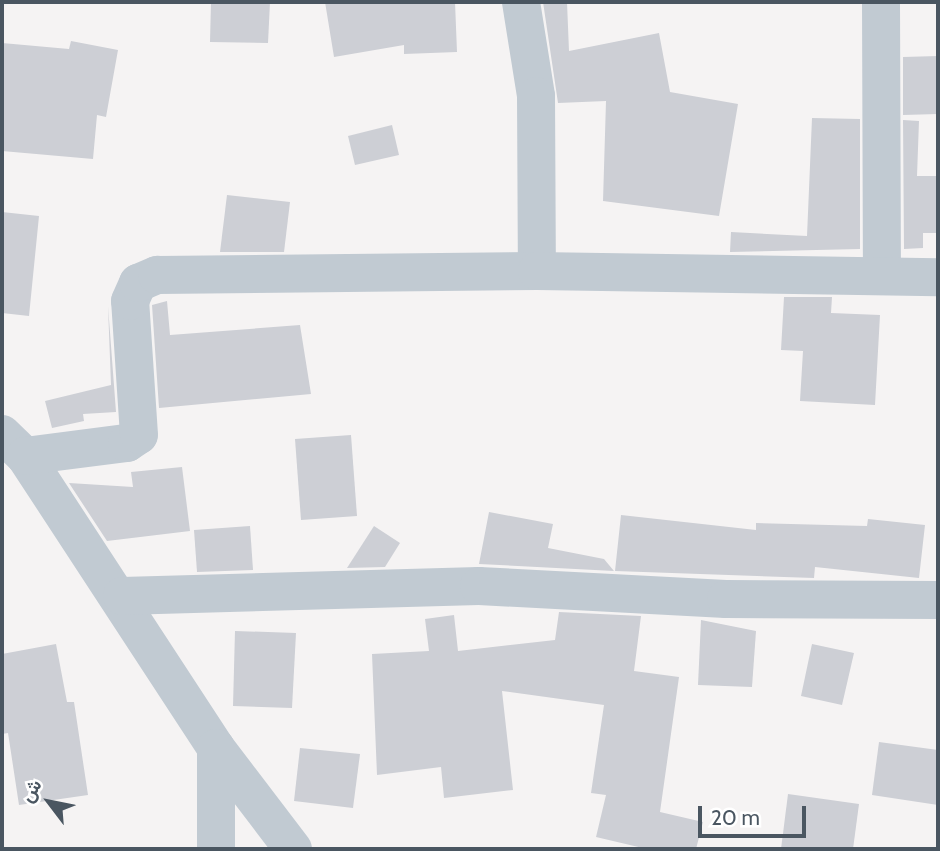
<!DOCTYPE html>
<html>
<head>
<meta charset="utf-8">
<style>
	body { margin:0 }
	#map { position:relative; width:940px; height:851px; overflow:hidden; background:#f5f3f3; font-family:Cabin,Vazirmatn,sans-serif }
	div>[style] { position:absolute }
	[style*='--x'] { left:calc(var(--x)*1px); top:calc(var(--y)*1px); width:calc(var(--w)*1px); rotate:calc(var(--a)*1deg) }
	.building>* { inset:0; background:#cdcfd5 }
	.street>* { height:38px; margin:-19px; padding:0 19px; transform-origin:19px; border-radius:19px; background:#c1cad2 }
	span { translate:-50% -50%; white-space:nowrap; text-align:center; line-height:1.15; -webkit-text-stroke:6px #fff; paint-order:stroke }
	.frame { position:absolute; inset:0; border:4px solid #4a5661; pointer-events:none }
	.north { position:absolute; left:14px; top:767px; width:70px; height:70px; -webkit-text-stroke:5px #fff; paint-order:stroke; rotate:302deg; font-size:19px; font-weight:700; line-height:28px; text-align:center; color:#4a5661 }
	.north::after { content:''; display:block; margin:auto; width:24px; height:32px; background:#4a5661; clip-path:polygon(50% 0,100% 100%,50% 72%,0 100%) }
	.scale { position:absolute; left:698px; top:806px; width:108px; height:32px; box-sizing:border-box; border:4px solid #4a5661; border-top:0; padding-left:9px; font-size:21px; line-height:24px; white-space:nowrap; color:#4a5661; -webkit-text-stroke:5px #fff; paint-order:stroke }
</style>
</head>
<body>
<div id="map">
	<div class="building">
		<div style="clip-path:polygon(211px 2px,270px 2px,268px 43px,210px 42px)"></div>
		<div style="clip-path:polygon(325px 2px,455px 2px,457px 52px,404px 54px,404px 45px,334px 57px)"></div>
		<div style="clip-path:polygon(543px 2px,567px 2px,569px 51px,659px 33px,670px 92px,738px 104px,719px 216px,603px 201px,606px 101px,558px 103px)"></div>
		<div style="clip-path:polygon(71px 41px,118px 50px,106px 117px,97px 115px,93px 159px,2px 151px,2px 43px,69px 49px)"></div>
		<div style="clip-path:polygon(938px 56px,938px 114px,903px 115px,903px 57px)"></div>
		<div style="clip-path:polygon(812px 118px,860px 119px,860px 249px,730px 252px,731px 232px,807px 236px)"></div>
		<div style="clip-path:polygon(903px 120px,919px 121px,917px 176px,938px 176px,938px 233px,923px 233px,923px 248px,904px 249px)"></div>
		<div style="clip-path:polygon(392px 125px,399px 155px,355px 165px,348px 136px)"></div>
		<div style="clip-path:polygon(227px 195px,290px 202px,284px 252px,220px 252px)"></div>
		<div style="clip-path:polygon(2px 212px,39px 216px,29px 316px,2px 313px)"></div>
		<div style="clip-path:polygon(784px 297px,832px 297px,831px 313px,880px 315px,875px 405px,800px 401px,803px 351px,781px 350px)"></div>
		<div style="clip-path:polygon(167px 301px,170px 335px,300px 325px,311px 394px,159px 408px,152px 305px)"></div>
		<div style="clip-path:polygon(108px 306px,116px 412px,83px 414px,84px 421px,52px 428px,45px 401px,111px 385px)"></div>
		<div style="clip-path:polygon(351px 435px,357px 516px,301px 520px,295px 439px)"></div>
		<div style="clip-path:polygon(182px 467px,190px 531px,107px 541px,69px 483px,133px 487px,131px 472px)"></div>
		<div style="clip-path:polygon(489px 512px,553px 524px,548px 548px,604px 559px,614px 571px,479px 564px)"></div>
		<div style="clip-path:polygon(621px 515px,756px 530px,756px 523px,867px 526px,868px 519px,925px 525px,919px 578px,815px 567px,814px 578px,615px 571px)"></div>
		<div style="clip-path:polygon(250px 526px,253px 570px,197px 572px,194px 530px)"></div>
		<div style="clip-path:polygon(374px 526px,400px 543px,385px 567px,347px 568px)"></div>
		<div style="clip-path:polygon(559px 612px,641px 616px,634px 671px,679px 677px,660px 812px,703px 822px,696px 849px,647px 849px,596px 837px,606px 795px,591px 793px,604px 705px,502px 691px,513px 790px,444px 798px,441px 767px,377px 775px,372px 654px,429px 651px,425px 619px,454px 615px,458px 651px,555px 640px)"></div>
		<div style="clip-path:polygon(701px 620px,756px 631px,752px 687px,698px 685px)"></div>
		<div style="clip-path:polygon(235px 631px,296px 633px,292px 708px,233px 706px)"></div>
		<div style="clip-path:polygon(56px 644px,67px 702px,74px 702px,88px 795px,19px 805px,8px 733px,2px 734px,2px 654px)"></div>
		<div style="clip-path:polygon(812px 644px,854px 653px,842px 705px,801px 696px)"></div>
		<div style="clip-path:polygon(879px 742px,938px 750px,938px 805px,872px 795px)"></div>
		<div style="clip-path:polygon(300px 748px,360px 754px,353px 808px,294px 801px)"></div>
		<div style="clip-path:polygon(788px 794px,859px 804px,853px 849px,781px 849px)"></div>
	</div>
	<div class="street">
		<div style="--x:521;--y:2;--w:95;--a:80.9"></div>
		<div style="--x:536;--y:96;--w:175;--a:89.7"></div>
		<div style="--x:881;--y:2;--w:274;--a:89.8"></div>
		<div style="--x:2;--y:434;--w:32;--a:44"></div>
		<div style="--x:25;--y:456;--w:349;--a:56.8"></div>
		<div style="--x:216;--y:748;--w:127;--a:52.7"></div>
		<div style="--x:25;--y:456;--w:103;--a:-7.3"></div>
		<div style="--x:127;--y:443;--w:14;--a:-34"></div>
		<div style="--x:139;--y:435;--w:134;--a:-93.8"></div>
		<div style="--x:130;--y:301;--w:20;--a:-66"></div>
		<div style="--x:138;--y:283;--w:21;--a:-23"></div>
		<div style="--x:157;--y:275;--w:380;--a:-0.6"></div>
		<div style="--x:537;--y:271;--w:401;--a:0.9"></div>
		<div style="--x:122;--y:596;--w:357;--a:-1.6"></div>
		<div style="--x:479;--y:586;--w:247;--a:3"></div>
		<div style="--x:726;--y:599;--w:212;--a:0.3"></div>
		<div style="--x:216;--y:849;--w:101;--a:-90"></div>
	</div>
	<div class="frame"></div>
	<div class="north">ش</div>
	<div class="scale">20 m</div>
</div>
</body>
</html>
